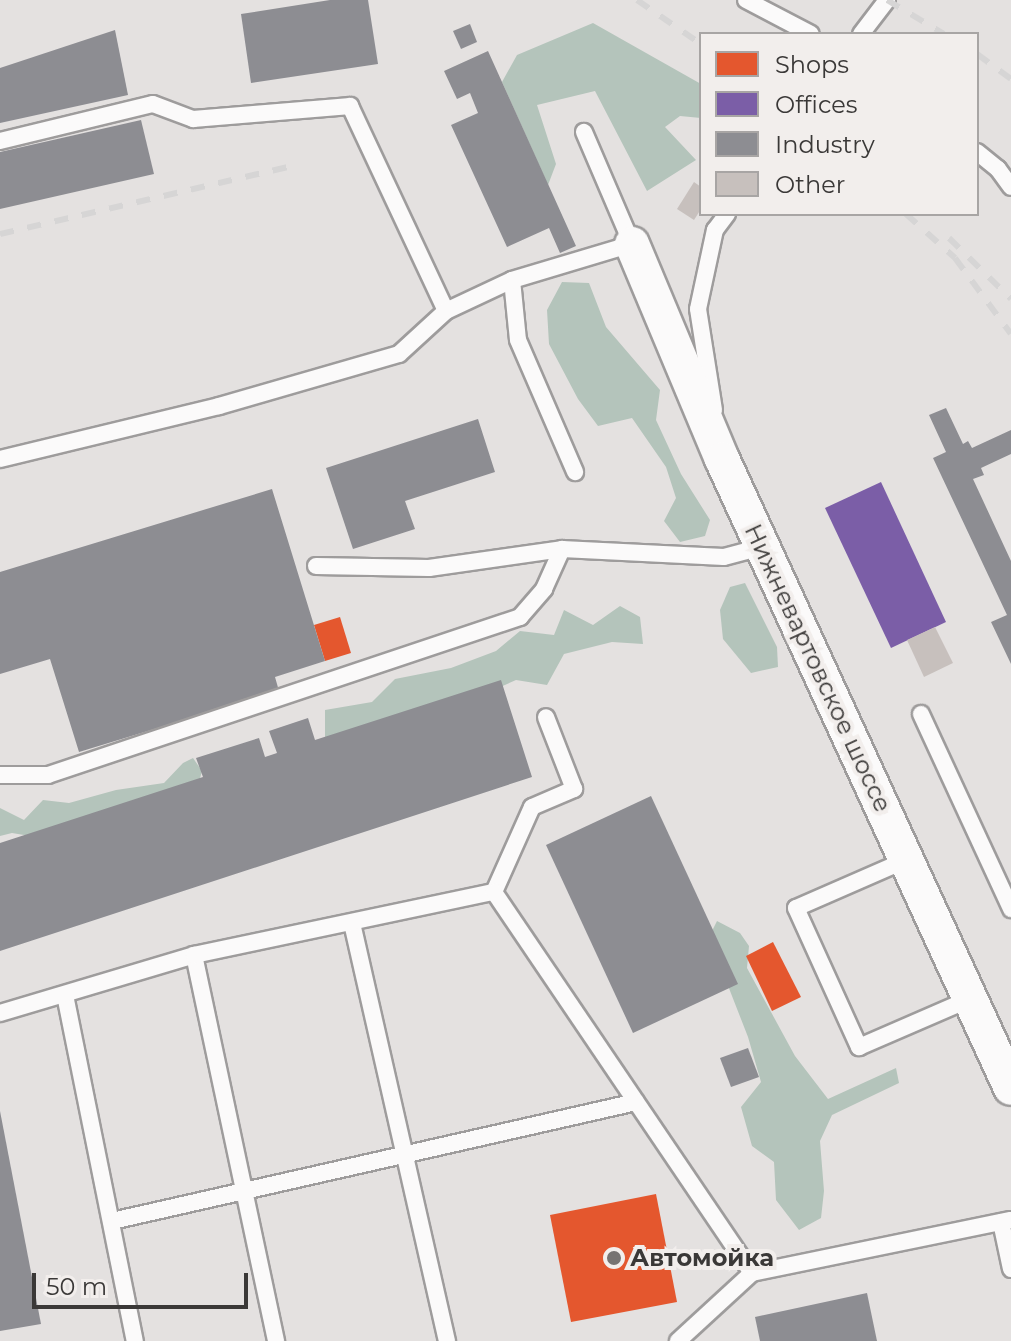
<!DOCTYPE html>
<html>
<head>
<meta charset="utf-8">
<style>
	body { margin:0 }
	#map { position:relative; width:1011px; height:1341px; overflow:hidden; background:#e4e1e0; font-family:Montserrat,sans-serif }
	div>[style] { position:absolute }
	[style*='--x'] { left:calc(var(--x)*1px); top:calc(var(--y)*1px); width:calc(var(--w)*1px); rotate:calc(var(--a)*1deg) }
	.forest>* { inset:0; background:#b4c4bb }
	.shops>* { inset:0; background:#e4572e }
	.offices>* { inset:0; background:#7b5ea7 }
	.industry>* { inset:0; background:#8d8d92 }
	.building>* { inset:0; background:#c7c0bd }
	.roads { filter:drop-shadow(2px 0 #9e9c9c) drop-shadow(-2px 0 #9e9c9c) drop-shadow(0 2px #9e9c9c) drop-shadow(0 -2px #9e9c9c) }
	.lane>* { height:16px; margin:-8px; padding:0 8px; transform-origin:8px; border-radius:8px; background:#fbfafa }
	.street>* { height:34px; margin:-17px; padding:0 17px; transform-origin:17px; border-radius:17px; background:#fbfafa }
	.rail>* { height:6px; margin-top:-3px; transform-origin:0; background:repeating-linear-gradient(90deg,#d6d5d5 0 14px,transparent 0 28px) }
	.dots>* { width:22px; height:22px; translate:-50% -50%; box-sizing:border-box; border:4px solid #f2eeec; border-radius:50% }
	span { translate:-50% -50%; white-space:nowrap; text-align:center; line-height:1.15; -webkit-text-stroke:8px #f2eeec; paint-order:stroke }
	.street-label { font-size:24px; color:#3a3837 }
	.poi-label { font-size:24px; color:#3a3837; font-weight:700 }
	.left { translate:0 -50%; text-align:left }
	.legend { position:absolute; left:699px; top:32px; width:280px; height:184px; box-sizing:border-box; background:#f2eeec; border:2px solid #a8a5a4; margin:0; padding:10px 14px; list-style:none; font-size:24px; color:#3a3837 }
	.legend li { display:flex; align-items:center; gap:16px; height:40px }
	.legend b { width:40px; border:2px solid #a8a5a4 }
	.scale { position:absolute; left:32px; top:1273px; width:216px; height:36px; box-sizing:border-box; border:4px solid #3a3837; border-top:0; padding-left:10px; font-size:24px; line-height:28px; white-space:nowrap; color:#3a3837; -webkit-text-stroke:6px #f2eeec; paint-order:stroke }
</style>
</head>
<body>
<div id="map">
	<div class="forest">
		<div style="clip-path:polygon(593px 23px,701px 84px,701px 118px,680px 116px,665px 127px,696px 160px,647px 191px,595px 91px,537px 105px,556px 164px,548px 185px,502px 82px,517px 55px)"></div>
		<div style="clip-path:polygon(562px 282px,589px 283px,606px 327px,660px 390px,656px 420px,681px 474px,710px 520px,705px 536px,680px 542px,664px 521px,676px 498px,666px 467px,632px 418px,598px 426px,578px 399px,549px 344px,547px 310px)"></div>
		<div style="clip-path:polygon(745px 583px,777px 647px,778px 667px,751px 673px,723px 639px,720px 610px,730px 587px)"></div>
		<div style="clip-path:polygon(620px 606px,640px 617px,643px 644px,612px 642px,564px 654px,547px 685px,516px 680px,480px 696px,325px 738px,325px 710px,372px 702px,395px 679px,451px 668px,496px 651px,520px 631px,554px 635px,564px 610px,593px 625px)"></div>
		<div style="clip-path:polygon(193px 758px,202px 771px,197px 790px,42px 838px,12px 833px,0 836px,0 808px,24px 820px,43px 800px,69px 803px,116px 790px,164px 783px,183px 763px)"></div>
		<div style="clip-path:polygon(717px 921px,740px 933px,749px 946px,747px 968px,795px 1056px,828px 1099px,896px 1068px,899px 1083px,832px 1115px,820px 1141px,824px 1191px,821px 1218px,799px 1230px,776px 1200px,774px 1162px,752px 1146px,741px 1107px,761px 1082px,748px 1037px,709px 937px)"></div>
	</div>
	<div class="shops">
		<div style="clip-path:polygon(340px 617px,351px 653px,325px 661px,314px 625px)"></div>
		<div style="clip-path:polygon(773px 942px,801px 997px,772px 1011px,746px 956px)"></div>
		<div style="clip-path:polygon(656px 1194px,677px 1302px,571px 1322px,550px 1215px)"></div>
	</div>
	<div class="offices">
		<div style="clip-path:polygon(881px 482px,946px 622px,891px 648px,825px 508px)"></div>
	</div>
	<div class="industry">
		<div style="clip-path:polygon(330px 0,368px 0,378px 64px,251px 83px,241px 14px)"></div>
		<div style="clip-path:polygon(470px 24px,477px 42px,461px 49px,453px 31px)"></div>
		<div style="clip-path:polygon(115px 30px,128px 95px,0 123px,0 68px)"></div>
		<div style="clip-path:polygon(488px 51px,576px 246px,560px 253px,549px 228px,507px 247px,451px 125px,478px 113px,470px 93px,457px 99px,444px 71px)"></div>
		<div style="clip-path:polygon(141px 120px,154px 174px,0 209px,0 152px)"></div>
		<div style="clip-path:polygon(946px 408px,963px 444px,968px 441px,972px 448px,1011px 430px,1011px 454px,981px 468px,984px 475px,973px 479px,1011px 561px,1011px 664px,991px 622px,1007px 615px,933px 458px,946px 452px,929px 415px)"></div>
		<div style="clip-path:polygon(478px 419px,495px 472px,405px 501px,415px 529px,353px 549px,326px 468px)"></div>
		<div style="clip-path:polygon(272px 489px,325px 661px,275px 677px,279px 691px,79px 752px,50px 659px,0 674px,0 572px)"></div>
		<div style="clip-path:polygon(501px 680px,532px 777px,0 951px,0 843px,203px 777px,196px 758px,259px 738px,265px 757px,277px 753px,269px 731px,308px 718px,315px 740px)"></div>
		<div style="clip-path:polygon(651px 796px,738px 984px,633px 1033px,546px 845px)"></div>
		<div style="clip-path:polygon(748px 1048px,759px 1077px,731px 1087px,720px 1058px)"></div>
		<div style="clip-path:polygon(0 1111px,41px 1324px,0 1331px)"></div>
		<div style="clip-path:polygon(867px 1293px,877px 1341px,760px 1341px,755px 1317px)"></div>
	</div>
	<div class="building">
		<div style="clip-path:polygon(694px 182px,701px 187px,701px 209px,694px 220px,677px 209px)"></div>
		<div style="clip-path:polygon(935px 627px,953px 663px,924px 677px,907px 640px)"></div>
	</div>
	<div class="roads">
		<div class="lane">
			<div style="--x:746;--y:0;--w:73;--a:27.6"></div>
			<div style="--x:861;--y:34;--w:43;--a:-52.6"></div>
			<div style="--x:0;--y:141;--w:157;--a:-13.6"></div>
			<div style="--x:153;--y:104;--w:43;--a:20.6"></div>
			<div style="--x:193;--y:119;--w:158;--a:-4.7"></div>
			<div style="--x:350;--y:106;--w:226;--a:64.9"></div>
			<div style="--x:977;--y:152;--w:27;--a:39"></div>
			<div style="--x:998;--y:169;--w:22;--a:54"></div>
			<div style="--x:512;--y:280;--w:60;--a:84.3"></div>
			<div style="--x:518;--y:340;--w:144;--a:66.6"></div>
			<div style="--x:714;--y:410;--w:102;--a:-99"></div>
			<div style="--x:698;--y:309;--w:81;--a:-77.9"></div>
			<div style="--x:715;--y:230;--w:20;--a:-53"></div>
			<div style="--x:0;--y:459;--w:225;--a:-13.6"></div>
			<div style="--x:219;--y:406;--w:187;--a:-16.1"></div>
			<div style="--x:399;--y:354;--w:64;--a:-42.5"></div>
			<div style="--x:446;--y:311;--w:73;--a:-25.2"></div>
			<div style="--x:512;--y:280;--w:125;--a:-16.7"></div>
			<div style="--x:632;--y:244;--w:122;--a:-113.2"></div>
			<div style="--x:316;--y:566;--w:113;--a:1"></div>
			<div style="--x:429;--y:568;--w:134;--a:-8.1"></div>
			<div style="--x:562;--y:549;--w:162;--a:2.8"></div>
			<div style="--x:724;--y:557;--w:39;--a:-15"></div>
			<div style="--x:921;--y:714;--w:215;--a:65.2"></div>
			<div style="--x:0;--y:775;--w:48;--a:0"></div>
			<div style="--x:48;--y:775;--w:498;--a:-18.5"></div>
			<div style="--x:520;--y:617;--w:37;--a:-49"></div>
			<div style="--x:544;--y:589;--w:44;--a:-65.8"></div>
			<div style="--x:906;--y:860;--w:120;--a:156.4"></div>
			<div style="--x:796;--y:908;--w:153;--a:65.6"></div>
			<div style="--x:859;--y:1047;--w:121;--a:-23.4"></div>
			<div style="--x:494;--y:892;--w:93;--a:-65.9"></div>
			<div style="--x:532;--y:807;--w:46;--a:-23.2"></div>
			<div style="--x:574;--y:789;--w:77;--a:-111.3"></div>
			<div style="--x:352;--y:923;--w:429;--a:77.2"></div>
			<div style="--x:194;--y:955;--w:395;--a:78"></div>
			<div style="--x:65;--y:995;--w:353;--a:78.6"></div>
			<div style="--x:0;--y:1013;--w:202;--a:-16.6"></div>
			<div style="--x:194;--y:955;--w:307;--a:-11.9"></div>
			<div style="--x:494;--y:892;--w:460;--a:55.9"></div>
			<div style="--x:752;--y:1273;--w:264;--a:-11.6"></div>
			<div style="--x:112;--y:1221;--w:537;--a:-12.79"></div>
			<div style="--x:1001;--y:1222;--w:48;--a:78"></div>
			<div style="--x:678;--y:1341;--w:100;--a:-42.6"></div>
		</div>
		<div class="street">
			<div style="--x:632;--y:244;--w:233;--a:67.3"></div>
			<div style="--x:722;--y:459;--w:692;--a:65.32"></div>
		</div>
	</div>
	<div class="rail">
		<div style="--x:637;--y:0;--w:78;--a:34.5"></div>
		<div style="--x:887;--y:0;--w:66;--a:30.8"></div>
		<div style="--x:977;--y:54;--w:42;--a:36.3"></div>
		<div style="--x:906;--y:214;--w:66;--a:41.9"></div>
		<div style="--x:955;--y:258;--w:94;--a:53.6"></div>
		<div style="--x:0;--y:234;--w:300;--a:-13.1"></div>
		<div style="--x:949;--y:238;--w:87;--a:44.5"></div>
	</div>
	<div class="dots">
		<div style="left:614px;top:1258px;background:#767372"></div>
	</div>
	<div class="street-label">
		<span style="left:818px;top:668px;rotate:65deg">Нижневартовское шоссе</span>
	</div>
	<div class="poi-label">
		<span class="left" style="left:630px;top:1258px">Автомойка</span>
	</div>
	<ul class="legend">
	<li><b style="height:22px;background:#e4572e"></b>Shops</li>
	<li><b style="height:22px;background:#7b5ea7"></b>Offices</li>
	<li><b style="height:22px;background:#8d8d92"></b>Industry</li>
	<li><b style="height:22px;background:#c7c0bd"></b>Other</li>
	</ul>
	<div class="scale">50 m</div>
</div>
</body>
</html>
